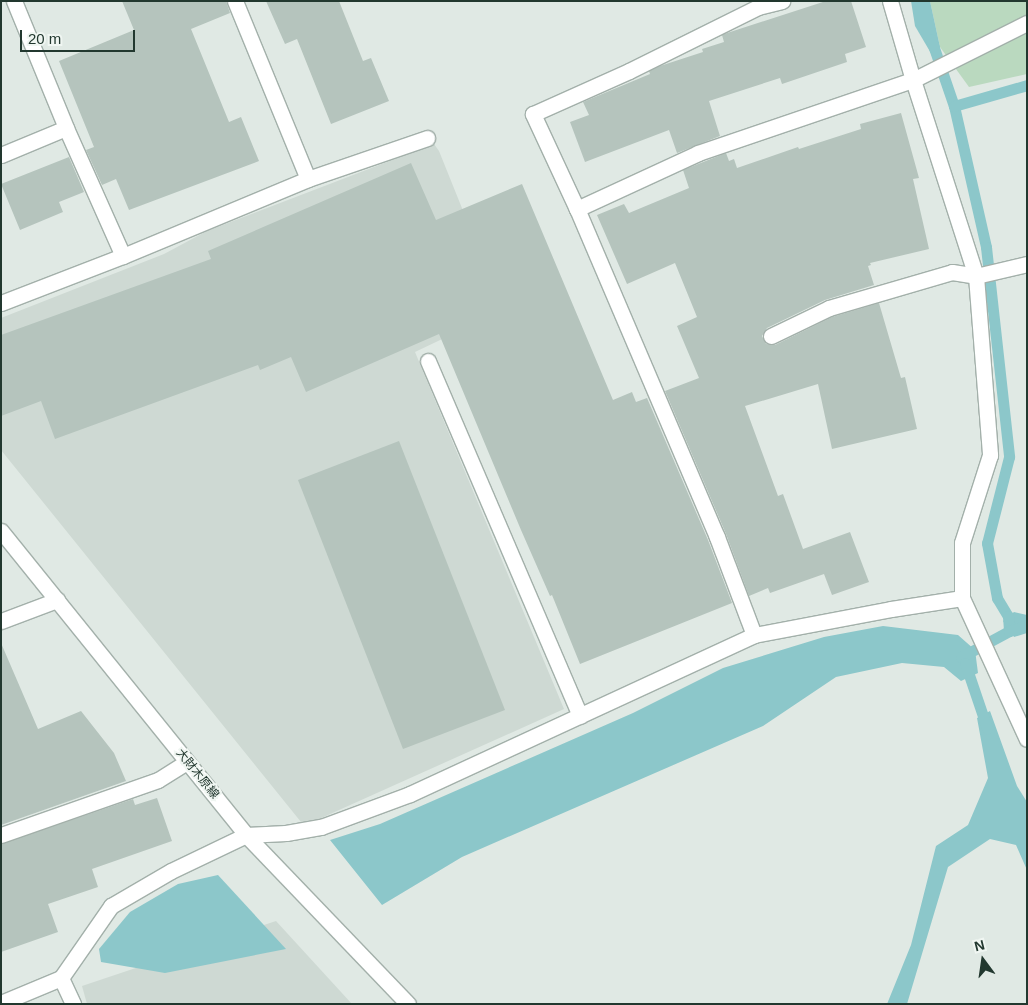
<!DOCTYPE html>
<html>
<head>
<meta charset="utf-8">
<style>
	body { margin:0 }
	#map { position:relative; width:1028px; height:1005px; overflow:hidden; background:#e0e9e4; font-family:Helvetica,"Noto Sans JP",sans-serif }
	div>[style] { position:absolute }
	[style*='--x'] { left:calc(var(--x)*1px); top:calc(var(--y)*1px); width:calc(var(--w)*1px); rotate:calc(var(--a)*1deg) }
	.built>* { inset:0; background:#ced9d3 }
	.green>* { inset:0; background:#bad9bf }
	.water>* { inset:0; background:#8cc7ca }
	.stream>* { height:11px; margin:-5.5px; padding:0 5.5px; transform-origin:5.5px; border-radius:5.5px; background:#8cc7ca }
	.building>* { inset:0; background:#b5c4bd }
	.roads { filter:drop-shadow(1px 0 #a3b0aa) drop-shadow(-1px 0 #a3b0aa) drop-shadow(0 1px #a3b0aa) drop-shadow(0 -1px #a3b0aa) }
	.minor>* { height:15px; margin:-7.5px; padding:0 7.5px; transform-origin:7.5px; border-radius:7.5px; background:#fff }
	.tertiary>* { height:15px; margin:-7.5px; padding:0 7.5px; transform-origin:7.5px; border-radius:7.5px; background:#fff }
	span { translate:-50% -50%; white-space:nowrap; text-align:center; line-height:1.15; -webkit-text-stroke:4px #f0f6f2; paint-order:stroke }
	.street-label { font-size:12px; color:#22382f }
	.frame { position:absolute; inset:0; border:2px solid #22382f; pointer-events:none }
	.north { position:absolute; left:958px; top:935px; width:50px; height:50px; -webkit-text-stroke:4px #f0f6f2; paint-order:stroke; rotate:346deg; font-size:14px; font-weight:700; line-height:20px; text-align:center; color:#22382f }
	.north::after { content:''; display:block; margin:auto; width:18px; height:22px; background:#22382f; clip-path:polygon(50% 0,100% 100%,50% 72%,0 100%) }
	.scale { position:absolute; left:20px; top:30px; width:115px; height:22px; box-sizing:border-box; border:2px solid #22382f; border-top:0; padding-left:6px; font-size:15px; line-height:18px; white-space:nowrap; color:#22382f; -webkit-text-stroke:4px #f0f6f2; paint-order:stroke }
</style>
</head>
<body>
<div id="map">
	<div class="built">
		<div style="clip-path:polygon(434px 144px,439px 151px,503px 310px,415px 352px,564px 709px,319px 819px,301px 822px,1px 450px,1px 318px,164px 254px,207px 231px)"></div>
		<div style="clip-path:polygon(276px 921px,352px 1004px,87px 1004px,82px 986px)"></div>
	</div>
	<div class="green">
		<div style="clip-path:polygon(930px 1px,1027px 1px,1027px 74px,969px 87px,940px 47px)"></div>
	</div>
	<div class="water">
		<div style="clip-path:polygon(911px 1px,930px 1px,940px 47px,932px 55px,915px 26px)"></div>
		<div style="clip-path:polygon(1014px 612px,1027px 615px,1027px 633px,1014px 637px,1003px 621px)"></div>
		<div style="clip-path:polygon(883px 626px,958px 635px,975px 650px,978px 673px,961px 681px,944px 667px,902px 663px,836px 677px,763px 726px,462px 857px,382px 905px,330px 840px,380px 824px,633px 713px,723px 668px,824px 637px)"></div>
		<div style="clip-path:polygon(990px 711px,1017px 786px,1027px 802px,1027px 870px,1016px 845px,990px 839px,948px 867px,907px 1004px,887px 1004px,911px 945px,936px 846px,968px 825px,988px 778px,977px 718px)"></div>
		<div style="clip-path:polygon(218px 875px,286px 949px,165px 973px,101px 962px,99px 949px,130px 912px,178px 884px)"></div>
	</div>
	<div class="stream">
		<div style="--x:931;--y:39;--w:71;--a:71.1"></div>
		<div style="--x:954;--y:106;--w:145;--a:77.2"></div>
		<div style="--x:986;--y:247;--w:211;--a:83.7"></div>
		<div style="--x:1009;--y:457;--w:89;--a:104.3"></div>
		<div style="--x:987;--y:543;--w:56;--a:79.7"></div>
		<div style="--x:997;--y:598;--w:21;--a:59"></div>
		<div style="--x:1008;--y:616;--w:15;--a:86"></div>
		<div style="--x:954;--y:106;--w:76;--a:-16"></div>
		<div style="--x:961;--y:657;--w:55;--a:-28.4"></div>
		<div style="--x:1009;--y:631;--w:19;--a:-18"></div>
		<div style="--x:965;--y:663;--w:69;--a:71.3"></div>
	</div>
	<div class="building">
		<div style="clip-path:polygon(122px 1px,226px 1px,230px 13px,191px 29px,229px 122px,241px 117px,259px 161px,129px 210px,116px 179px,102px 185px,86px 150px,94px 147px,59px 61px,134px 30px)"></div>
		<div style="clip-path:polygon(266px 1px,339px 1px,363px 61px,371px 58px,389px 101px,331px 124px,297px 39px,285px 44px)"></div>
		<div style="clip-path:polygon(826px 1px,851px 1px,866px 47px,845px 54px,847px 62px,782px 84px,780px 78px,709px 101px,720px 136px,677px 153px,669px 130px,585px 162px,570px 122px,589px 115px,583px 102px,650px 74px,649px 71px,660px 66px,703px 52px,702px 49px,724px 42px,722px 35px,724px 34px)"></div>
		<div style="clip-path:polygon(901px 113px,919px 178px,913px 179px,929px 249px,870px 263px,871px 265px,868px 266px,874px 285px,825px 300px,767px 328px,762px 336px,766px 344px,775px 345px,832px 317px,879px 303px,901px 378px,905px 377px,917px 429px,832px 449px,818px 384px,745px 406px,778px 496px,783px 494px,803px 549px,850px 532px,869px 582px,832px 595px,824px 574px,770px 593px,768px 588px,749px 596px,726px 534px,665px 391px,699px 378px,677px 326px,697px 317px,675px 263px,627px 284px,597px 215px,624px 204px,629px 213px,689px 188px,683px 170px,726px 153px,729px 161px,734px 159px,737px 168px,798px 147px,799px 149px,861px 129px,860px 124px)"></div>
		<div style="clip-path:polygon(69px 157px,84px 192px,59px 202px,63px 212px,20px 230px,1px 184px)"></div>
		<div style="clip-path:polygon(411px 163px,436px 220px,522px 184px,613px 400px,632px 392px,636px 402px,647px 398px,708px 540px,732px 603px,580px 664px,552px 595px,550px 596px,521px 530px,439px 334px,306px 392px,291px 357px,260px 370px,258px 365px,55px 439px,41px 401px,1px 416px,1px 335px,211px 259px,208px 251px)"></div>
		<div style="clip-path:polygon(399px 441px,505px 710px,403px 749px,298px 480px)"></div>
		<div style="clip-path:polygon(1px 643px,38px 729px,81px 711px,114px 753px,126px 781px,1px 825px)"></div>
		<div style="clip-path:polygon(157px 798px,172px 841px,92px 869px,98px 887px,48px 904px,58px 932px,1px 952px,1px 844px,133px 799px,135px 805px)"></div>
	</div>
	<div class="roads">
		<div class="minor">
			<div style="--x:14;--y:1;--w:137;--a:67.7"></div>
			<div style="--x:66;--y:128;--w:140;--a:66"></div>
			<div style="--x:235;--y:1;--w:192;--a:67.7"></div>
			<div style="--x:890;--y:1;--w:82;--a:73.8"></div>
			<div style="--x:913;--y:80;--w:206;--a:72.2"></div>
			<div style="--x:976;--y:276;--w:180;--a:85.5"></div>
			<div style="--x:990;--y:455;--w:92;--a:107.7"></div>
			<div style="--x:962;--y:543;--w:55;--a:90"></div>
			<div style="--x:962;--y:598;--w:155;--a:65.3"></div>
			<div style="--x:1;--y:155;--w:70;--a:-22.6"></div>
			<div style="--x:577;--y:209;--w:133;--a:-24.8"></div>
			<div style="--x:698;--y:153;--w:227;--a:-18.8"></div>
			<div style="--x:913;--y:80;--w:127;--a:-26.6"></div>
			<div style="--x:1;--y:303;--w:131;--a:-21.1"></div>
			<div style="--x:123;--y:256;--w:200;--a:-22.6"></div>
			<div style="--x:308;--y:179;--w:126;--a:-19"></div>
			<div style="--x:771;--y:336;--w:64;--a:-25.8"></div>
			<div style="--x:829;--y:308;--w:128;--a:-16.3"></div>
			<div style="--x:952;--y:272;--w:24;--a:9"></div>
			<div style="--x:976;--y:276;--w:52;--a:-13.2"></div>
			<div style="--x:428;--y:361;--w:386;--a:66.8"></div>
			<div style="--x:1;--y:621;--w:60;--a:-20.6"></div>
			<div style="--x:754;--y:635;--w:105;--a:-110.7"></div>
			<div style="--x:717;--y:537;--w:357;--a:-113.1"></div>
			<div style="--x:577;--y:209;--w:105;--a:-114.9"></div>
			<div style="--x:533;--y:114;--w:105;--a:-24.1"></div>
			<div style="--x:629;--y:71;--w:144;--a:-26.4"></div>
			<div style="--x:758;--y:7;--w:25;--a:-14"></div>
			<div style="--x:1;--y:835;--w:166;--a:-19.3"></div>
			<div style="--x:158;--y:780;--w:34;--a:-32"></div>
			<div style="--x:61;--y:978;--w:29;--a:65"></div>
			<div style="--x:1;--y:1003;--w:65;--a:-22.6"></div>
			<div style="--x:61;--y:978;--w:88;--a:-55.2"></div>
			<div style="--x:111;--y:906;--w:69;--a:-30.3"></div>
			<div style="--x:171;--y:871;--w:83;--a:-25.6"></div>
			<div style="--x:246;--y:835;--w:40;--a:-2.9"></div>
			<div style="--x:286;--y:833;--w:36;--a:-10"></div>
			<div style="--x:321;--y:827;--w:95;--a:-20.3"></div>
			<div style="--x:410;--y:794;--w:379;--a:-24.8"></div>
			<div style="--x:754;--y:635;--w:139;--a:-10.7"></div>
			<div style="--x:891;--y:609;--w:72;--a:-8.8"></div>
		</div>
		<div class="tertiary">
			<div style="--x:1;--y:531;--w:390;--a:51.1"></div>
			<div style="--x:246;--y:835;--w:234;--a:46.2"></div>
		</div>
	</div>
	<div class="street-label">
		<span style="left:197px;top:774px;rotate:51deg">大財木原線</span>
	</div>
	<div class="frame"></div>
	<div class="north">N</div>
	<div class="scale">20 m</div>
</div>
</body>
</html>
